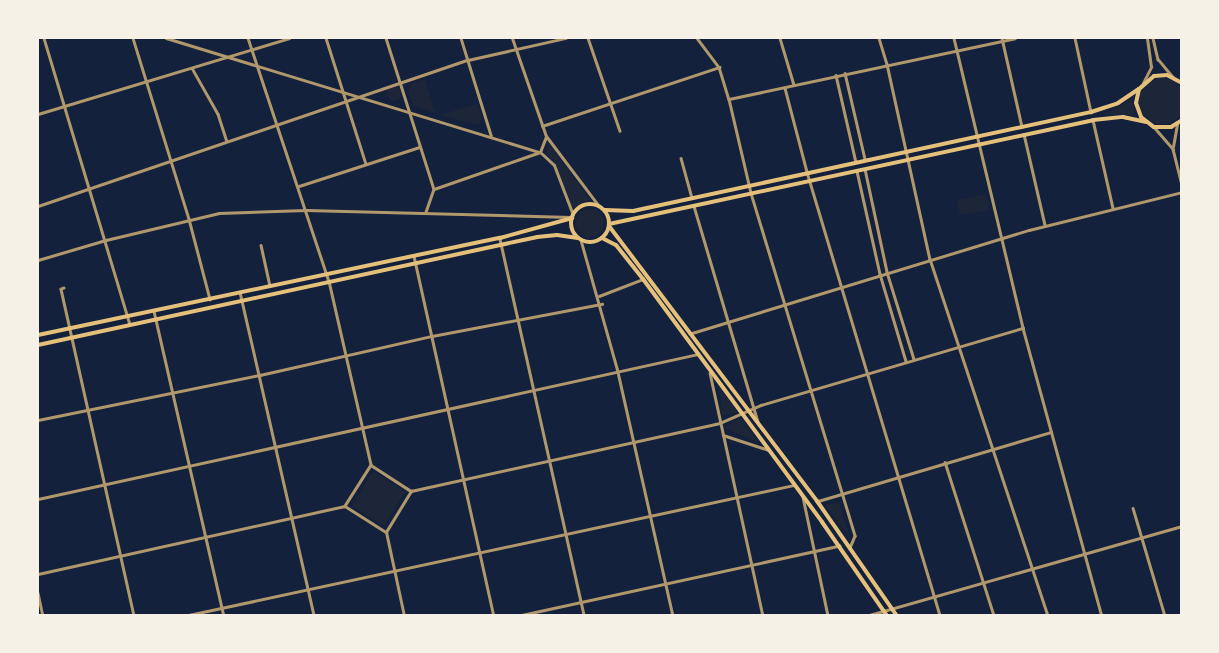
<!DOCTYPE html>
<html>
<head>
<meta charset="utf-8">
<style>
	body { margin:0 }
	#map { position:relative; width:1219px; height:653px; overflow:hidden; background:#14213d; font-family:"Fira Sans",sans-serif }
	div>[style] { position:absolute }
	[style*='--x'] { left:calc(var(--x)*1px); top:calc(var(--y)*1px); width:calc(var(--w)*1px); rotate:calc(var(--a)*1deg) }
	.green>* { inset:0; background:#1d2539 }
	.round { border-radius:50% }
	.minor>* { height:2.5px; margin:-1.25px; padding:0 1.25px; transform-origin:1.25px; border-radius:1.25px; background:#b1986c }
	.tertiary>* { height:3px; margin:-1.5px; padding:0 1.5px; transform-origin:1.5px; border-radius:1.5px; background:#b1986c }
	.secondary>* { height:4px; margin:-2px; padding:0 2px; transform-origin:2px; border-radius:2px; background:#e5c07b }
	.secondary>.ring { margin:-2px; padding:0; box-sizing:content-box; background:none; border:4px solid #e5c07b; border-radius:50% }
	span { translate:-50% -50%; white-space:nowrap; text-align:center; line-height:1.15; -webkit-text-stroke:5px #f6f1e7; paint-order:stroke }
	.frame { position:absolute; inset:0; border:39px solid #f6f1e7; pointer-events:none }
</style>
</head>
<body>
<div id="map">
	<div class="green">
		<div class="round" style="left:1139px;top:78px;width:46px;height:46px"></div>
		<div style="clip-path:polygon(425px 79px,435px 113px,413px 105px,408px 90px,413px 83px)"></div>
		<div class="round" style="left:387px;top:87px;width:14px;height:14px"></div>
		<div style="clip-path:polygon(1132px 100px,1135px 115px,1104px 114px)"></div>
		<div style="clip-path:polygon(477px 104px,482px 119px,478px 125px,440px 115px)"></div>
		<div style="clip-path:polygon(549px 144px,590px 200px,572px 209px,556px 164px,546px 153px)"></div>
		<div style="clip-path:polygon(986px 194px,989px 210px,960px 215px,957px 200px)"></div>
		<div class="round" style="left:576px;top:209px;width:28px;height:28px"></div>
		<div style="clip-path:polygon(719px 387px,736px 409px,736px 413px,722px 415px)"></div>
		<div style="clip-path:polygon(738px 419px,743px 420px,758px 442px,726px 429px,726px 425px)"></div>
		<div style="clip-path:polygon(373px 471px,405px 492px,384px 526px,352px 506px)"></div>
		<div style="clip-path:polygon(839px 502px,850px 538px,825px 505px)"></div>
	</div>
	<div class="minor">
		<div style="--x:44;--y:38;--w:299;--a:73.3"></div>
		<div style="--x:133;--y:38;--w:189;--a:72.8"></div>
		<div style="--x:189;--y:219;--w:83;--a:75.3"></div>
		<div style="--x:248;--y:38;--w:256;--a:71.6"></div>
		<div style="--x:329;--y:281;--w:189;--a:77.1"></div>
		<div style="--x:371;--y:465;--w:48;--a:33"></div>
		<div style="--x:326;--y:38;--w:132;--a:72.4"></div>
		<div style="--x:386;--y:38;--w:158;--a:72.4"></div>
		<div style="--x:434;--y:189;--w:24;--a:109"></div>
		<div style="--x:461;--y:38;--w:102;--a:72.8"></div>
		<div style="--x:588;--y:38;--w:98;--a:71"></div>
		<div style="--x:697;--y:38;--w:36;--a:53"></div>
		<div style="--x:719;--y:67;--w:34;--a:73"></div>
		<div style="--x:729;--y:99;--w:97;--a:76.8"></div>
		<div style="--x:751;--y:193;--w:358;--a:73.1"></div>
		<div style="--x:855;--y:536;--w:13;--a:113"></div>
		<div style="--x:780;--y:38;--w:49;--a:73.4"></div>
		<div style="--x:879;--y:38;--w:27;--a:73"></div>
		<div style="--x:887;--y:64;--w:200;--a:77.6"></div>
		<div style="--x:930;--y:259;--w:376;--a:71.7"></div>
		<div style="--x:954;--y:38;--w:298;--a:76.6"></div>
		<div style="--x:1023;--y:328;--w:299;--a:74.7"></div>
		<div style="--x:1002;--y:38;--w:91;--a:77.3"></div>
		<div style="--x:1075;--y:38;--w:76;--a:77.8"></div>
		<div style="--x:1153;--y:38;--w:22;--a:77"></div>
		<div style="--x:1158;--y:59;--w:23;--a:50"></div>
		<div style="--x:192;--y:68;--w:53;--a:60.5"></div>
		<div style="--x:218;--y:114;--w:28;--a:72"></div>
		<div style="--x:845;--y:73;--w:88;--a:76.9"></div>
		<div style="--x:836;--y:75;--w:89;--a:77.1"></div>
		<div style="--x:1143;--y:83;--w:18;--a:-63"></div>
		<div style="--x:1151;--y:67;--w:29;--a:-98"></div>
		<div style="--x:785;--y:88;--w:87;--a:75.3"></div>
		<div style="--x:807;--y:172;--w:463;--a:73.3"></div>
		<div style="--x:729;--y:99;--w:292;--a:-12"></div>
		<div style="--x:38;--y:114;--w:262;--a:-16.8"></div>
		<div style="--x:1093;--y:120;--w:90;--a:77.2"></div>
		<div style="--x:542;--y:126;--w:187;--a:-18.4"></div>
		<div style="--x:1155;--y:128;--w:28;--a:49"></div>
		<div style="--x:1173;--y:149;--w:37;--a:76"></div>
		<div style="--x:1024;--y:134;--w:93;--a:77"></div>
		<div style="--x:1173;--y:147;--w:23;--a:-80"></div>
		<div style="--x:681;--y:158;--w:41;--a:74.6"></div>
		<div style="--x:865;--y:169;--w:105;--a:77.9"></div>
		<div style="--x:887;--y:272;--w:91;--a:72.8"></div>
		<div style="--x:857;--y:171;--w:106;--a:77.4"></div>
		<div style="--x:880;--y:274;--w:91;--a:73.4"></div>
		<div style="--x:299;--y:186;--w:127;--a:-17.9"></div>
		<div style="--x:434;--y:189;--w:112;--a:-19.2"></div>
		<div style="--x:38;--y:206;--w:454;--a:-18.8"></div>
		<div style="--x:468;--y:60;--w:100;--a:-12.7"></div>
		<div style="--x:694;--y:206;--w:225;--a:73.5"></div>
		<div style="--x:500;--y:239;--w:386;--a:77.4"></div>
		<div style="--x:581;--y:240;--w:137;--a:74.3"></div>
		<div style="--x:618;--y:372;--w:250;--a:77.3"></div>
		<div style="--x:261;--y:245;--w:42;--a:77.6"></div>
		<div style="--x:414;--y:256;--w:369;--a:77.5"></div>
		<div style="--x:38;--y:260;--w:71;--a:-16.4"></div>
		<div style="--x:106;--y:240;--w:116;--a:-13.4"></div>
		<div style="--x:219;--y:213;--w:87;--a:-2"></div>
		<div style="--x:306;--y:210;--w:265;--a:1.5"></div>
		<div style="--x:64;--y:288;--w:3;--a:162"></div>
		<div style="--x:61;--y:289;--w:335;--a:77.4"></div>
		<div style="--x:240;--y:292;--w:332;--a:77.1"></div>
		<div style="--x:599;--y:296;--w:47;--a:-21.1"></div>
		<div style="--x:154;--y:311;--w:313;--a:77.1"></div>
		<div style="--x:692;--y:333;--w:352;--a:-17"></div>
		<div style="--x:1029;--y:230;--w:158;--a:-13.9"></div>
		<div style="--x:710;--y:373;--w:249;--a:77.7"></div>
		<div style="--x:38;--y:420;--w:227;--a:-11.5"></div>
		<div style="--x:260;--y:375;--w:176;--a:-12.8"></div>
		<div style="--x:432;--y:336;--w:173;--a:-10.7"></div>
		<div style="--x:723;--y:435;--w:48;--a:18.1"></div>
		<div style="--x:945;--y:462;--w:162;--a:72.3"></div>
		<div style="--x:371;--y:465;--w:49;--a:122.4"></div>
		<div style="--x:345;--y:506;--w:49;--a:32.4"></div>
		<div style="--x:411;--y:491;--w:316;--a:-12.4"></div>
		<div style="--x:720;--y:423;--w:45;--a:-23.7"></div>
		<div style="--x:761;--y:405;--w:273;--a:-16.4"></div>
		<div style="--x:803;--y:497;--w:122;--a:78.1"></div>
		<div style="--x:38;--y:499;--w:676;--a:-12.39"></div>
		<div style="--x:818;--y:501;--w:243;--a:-16.5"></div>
		<div style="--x:1133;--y:508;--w:113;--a:73.5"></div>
		<div style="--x:38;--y:574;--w:314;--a:-12.5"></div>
		<div style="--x:38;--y:593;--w:24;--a:78"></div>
		<div style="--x:184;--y:616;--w:624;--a:-12.12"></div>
		<div style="--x:404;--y:616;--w:86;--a:-102.1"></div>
		<div style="--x:386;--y:532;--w:48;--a:-58.6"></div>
		<div style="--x:517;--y:616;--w:330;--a:-12.3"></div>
		<div style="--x:866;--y:616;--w:329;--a:-15.9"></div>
	</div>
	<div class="tertiary">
		<div style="--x:166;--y:38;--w:391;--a:17"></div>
		<div style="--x:540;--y:152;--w:19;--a:43"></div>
		<div style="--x:554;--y:165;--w:53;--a:69.2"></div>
		<div style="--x:512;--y:38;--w:104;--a:70.9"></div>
		<div style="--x:546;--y:136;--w:86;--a:53"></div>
		<div style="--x:540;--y:152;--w:17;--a:-69"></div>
	</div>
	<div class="secondary">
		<div style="--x:1182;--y:83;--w:17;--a:-152"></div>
		<div style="--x:1167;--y:75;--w:13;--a:176"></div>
		<div style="--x:1154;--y:76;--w:20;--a:139"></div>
		<div style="--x:1139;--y:89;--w:14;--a:102"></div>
		<div style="--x:1136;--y:103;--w:15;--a:70"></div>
		<div style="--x:1141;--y:117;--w:16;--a:38"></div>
		<div style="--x:1154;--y:127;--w:17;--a:0"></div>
		<div style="--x:1171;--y:127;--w:13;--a:-32"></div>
		<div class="ring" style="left:571px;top:204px;width:34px;height:34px"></div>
		<div style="--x:605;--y:210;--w:28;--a:2"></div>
		<div style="--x:633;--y:211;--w:469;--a:-12.2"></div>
		<div style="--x:1091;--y:112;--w:28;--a:-18"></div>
		<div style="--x:1118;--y:103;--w:25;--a:-34"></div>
		<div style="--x:609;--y:224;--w:495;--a:-12.1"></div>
		<div style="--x:1093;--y:120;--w:30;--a:-6"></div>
		<div style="--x:1123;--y:117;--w:24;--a:12"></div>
		<div style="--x:609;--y:226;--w:345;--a:52.9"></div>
		<div style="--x:817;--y:501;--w:140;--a:55.2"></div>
		<div style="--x:602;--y:238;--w:16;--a:27"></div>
		<div style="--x:616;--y:245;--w:43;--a:51.5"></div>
		<div style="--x:643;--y:279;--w:302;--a:53.6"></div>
		<div style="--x:822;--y:522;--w:114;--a:55.3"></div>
		<div style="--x:38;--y:335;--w:472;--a:-11.9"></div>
		<div style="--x:500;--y:238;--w:75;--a:-15.5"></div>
		<div style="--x:38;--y:345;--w:511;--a:-12.21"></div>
		<div style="--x:537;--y:237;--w:20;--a:-6"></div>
		<div style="--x:557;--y:235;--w:21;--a:8"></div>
	</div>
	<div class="frame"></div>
</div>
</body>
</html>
